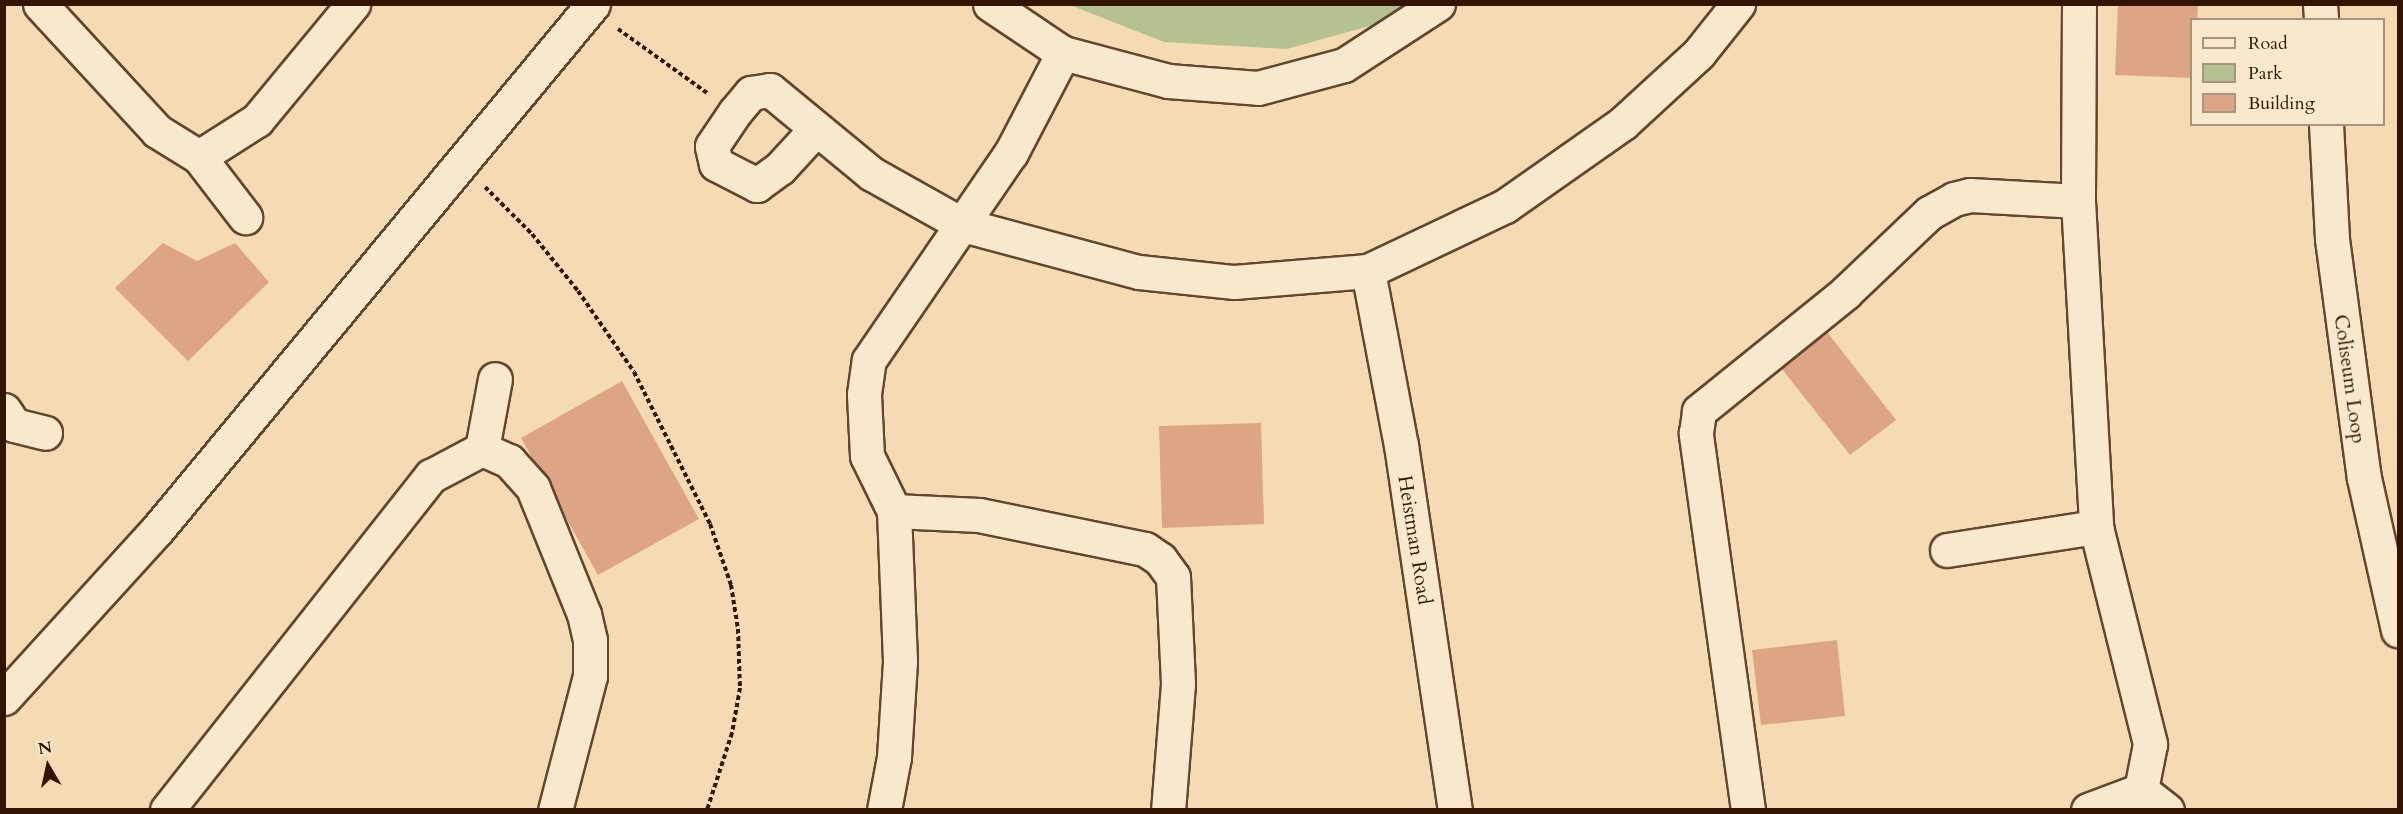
<!DOCTYPE html>
<html>
<head>
<meta charset="utf-8">
<style>
	body { margin:0 }
	#map { position:relative; width:2403px; height:814px; overflow:hidden; background:#f5dbb3; font-family:Cardo,serif }
	div>[style] { position:absolute }
	[style*='--x'] { left:calc(var(--x)*1px); top:calc(var(--y)*1px); width:calc(var(--w)*1px); rotate:calc(var(--a)*1deg) }
	.green>* { inset:0; background:#b6c191 }
	.building>* { inset:0; background:#dda585 }
	.path>* { height:4px; margin-top:-2px; transform-origin:0; background:repeating-linear-gradient(90deg,#311500 0 4.5px,transparent 0 7.5px) }
	.roads { filter:drop-shadow(2px 0 #62462d) drop-shadow(-2px 0 #62462d) drop-shadow(0 2px #62462d) drop-shadow(0 -2px #62462d) }
	.minor>* { height:33px; margin:-16.5px; padding:0 16.5px; transform-origin:16.5px; border-radius:16.5px; background:#f8e8ce }
	span { translate:-50% -50%; white-space:nowrap; text-align:center; line-height:1.15; -webkit-text-stroke:5px #f8e8ce; paint-order:stroke }
	.street-label { font-size:20px; color:#311500 }
	.frame { position:absolute; inset:0; border:6px solid #311500; pointer-events:none }
	.legend { position:absolute; left:2190px; top:18px; width:195px; height:108px; box-sizing:border-box; background:#f8e8ce; border:2px solid #a8947c; margin:0; padding:8px 10px; list-style:none; font-size:18px; color:#311500 }
	.legend li { display:flex; align-items:center; gap:12px; height:30px }
	.legend b { width:30px; border:2px solid #a8947c }
	.north { position:absolute; left:18px; top:736px; width:60px; height:60px; -webkit-text-stroke:4px #f8e8ce; paint-order:stroke; rotate:351deg; font-size:16px; font-weight:700; line-height:24px; text-align:center; color:#311500 }
	.north::after { content:''; display:block; margin:auto; width:21px; height:27px; background:#311500; clip-path:polygon(50% 0,100% 100%,50% 72%,0 100%) }
</style>
</head>
<body>
<div id="map">
	<div class="green">
		<div style="clip-path:polygon(1070px 5px,1405px 5px,1373px 25px,1287px 49px,1164px 42px)"></div>
	</div>
	<div class="building">
		<div style="clip-path:polygon(2118px 4px,2198px 4px,2197px 20px,2192px 20px,2192px 78px,2115px 75px)"></div>
		<div style="clip-path:polygon(163px 243px,197px 261px,235px 243px,269px 282px,188px 361px,115px 288px)"></div>
		<div style="clip-path:polygon(1824px 328px,1896px 420px,1850px 455px,1778px 364px)"></div>
		<div style="clip-path:polygon(622px 381px,699px 519px,598px 575px,521px 438px)"></div>
		<div style="clip-path:polygon(1261px 423px,1264px 524px,1162px 528px,1159px 426px)"></div>
		<div style="clip-path:polygon(1837px 640px,1845px 716px,1761px 725px,1752px 650px)"></div>
	</div>
	<div class="path">
		<div style="--x:618;--y:29;--w:110;--a:35.7"></div>
		<div style="--x:485;--y:187;--w:66;--a:45"></div>
		<div style="--x:532;--y:234;--w:73;--a:51.1"></div>
		<div style="--x:578;--y:291;--w:98;--a:55.3"></div>
		<div style="--x:634;--y:372;--w:170;--a:63.4"></div>
		<div style="--x:710;--y:524;--w:65;--a:71"></div>
		<div style="--x:731;--y:585;--w:45;--a:81"></div>
		<div style="--x:738;--y:629;--w:59;--a:88.1"></div>
		<div style="--x:740;--y:688;--w:46;--a:100.1"></div>
		<div style="--x:732;--y:733;--w:81;--a:108"></div>
	</div>
	<div class="roads">
		<div class="minor">
			<div style="--x:40;--y:4;--w:173;--a:47.3"></div>
			<div style="--x:157;--y:131;--w:49;--a:31.8"></div>
			<div style="--x:199;--y:157;--w:76;--a:52.5"></div>
			<div style="--x:990;--y:4;--w:88;--a:33.9"></div>
			<div style="--x:1063;--y:53;--w:109;--a:14.9"></div>
			<div style="--x:1168;--y:81;--w:90;--a:4.4"></div>
			<div style="--x:1258;--y:88;--w:89;--a:-15"></div>
			<div style="--x:1344;--y:65;--w:112;--a:-33"></div>
			<div style="--x:2079;--y:4;--w:197;--a:90.3"></div>
			<div style="--x:2078;--y:201;--w:326;--a:86.8"></div>
			<div style="--x:2096;--y:527;--w:224;--a:76"></div>
			<div style="--x:2150;--y:744;--w:47;--a:101.1"></div>
			<div style="--x:2320;--y:4;--w:16;--a:86"></div>
			<div style="--x:2326;--y:124;--w:115;--a:87"></div>
			<div style="--x:2332;--y:239;--w:241;--a:82.4"></div>
			<div style="--x:2364;--y:478;--w:156;--a:77.4"></div>
			<div style="--x:815;--y:130;--w:52;--a:132.6"></div>
			<div style="--x:780;--y:168;--w:29;--a:144"></div>
			<div style="--x:757;--y:185;--w:46;--a:-152.9"></div>
			<div style="--x:716;--y:164;--w:18;--a:-103"></div>
			<div style="--x:712;--y:146;--w:41;--a:-55.9"></div>
			<div style="--x:735;--y:112;--w:25;--a:-50"></div>
			<div style="--x:751;--y:93;--w:19;--a:-9"></div>
			<div style="--x:770;--y:90;--w:132;--a:39.5"></div>
			<div style="--x:872;--y:174;--w:104;--a:29.3"></div>
			<div style="--x:963;--y:225;--w:182;--a:15"></div>
			<div style="--x:1139;--y:272;--w:96;--a:6"></div>
			<div style="--x:1234;--y:282;--w:134;--a:-4.7"></div>
			<div style="--x:1368;--y:271;--w:152;--a:-25.4"></div>
			<div style="--x:1505;--y:206;--w:144;--a:-35.1"></div>
			<div style="--x:1623;--y:123;--w:103;--a:-42.6"></div>
			<div style="--x:1699;--y:53;--w:63;--a:-51.5"></div>
			<div style="--x:199;--y:157;--w:69;--a:-32.5"></div>
			<div style="--x:257;--y:120;--w:151;--a:-50.4"></div>
			<div style="--x:1368;--y:271;--w:177;--a:79.3"></div>
			<div style="--x:1401;--y:445;--w:369;--a:81.6"></div>
			<div style="--x:4;--y:410;--w:18;--a:56"></div>
			<div style="--x:14;--y:425;--w:32;--a:14"></div>
			<div style="--x:482;--y:449;--w:30;--a:24"></div>
			<div style="--x:509;--y:461;--w:36;--a:48"></div>
			<div style="--x:533;--y:488;--w:136;--a:68"></div>
			<div style="--x:584;--y:614;--w:27;--a:77"></div>
			<div style="--x:590;--y:640;--w:36;--a:90"></div>
			<div style="--x:590;--y:676;--w:138;--a:104.6"></div>
			<div style="--x:482;--y:449;--w:71;--a:-79.5"></div>
			<div style="--x:894;--y:511;--w:85;--a:2.7"></div>
			<div style="--x:979;--y:515;--w:169;--a:11.6"></div>
			<div style="--x:1145;--y:549;--w:18;--a:34"></div>
			<div style="--x:1160;--y:559;--w:22;--a:54"></div>
			<div style="--x:1173;--y:577;--w:107;--a:87.3"></div>
			<div style="--x:1178;--y:684;--w:126;--a:94.5"></div>
			<div style="--x:1947;--y:550;--w:151;--a:-8.8"></div>
			<div style="--x:4;--y:698;--w:227;--a:-47.7"></div>
			<div style="--x:157;--y:530;--w:683;--a:-50.34"></div>
			<div style="--x:2141;--y:790;--w:33;--a:38"></div>
			<div style="--x:167;--y:810;--w:426;--a:-51.7"></div>
			<div style="--x:431;--y:476;--w:58;--a:-27.9"></div>
			<div style="--x:884;--y:810;--w:54;--a:-79.3"></div>
			<div style="--x:894;--y:757;--w:96;--a:-86.4"></div>
			<div style="--x:900;--y:661;--w:150;--a:-92.3"></div>
			<div style="--x:894;--y:511;--w:61;--a:-116.1"></div>
			<div style="--x:867;--y:456;--w:62;--a:-92.8"></div>
			<div style="--x:864;--y:394;--w:34;--a:-82"></div>
			<div style="--x:869;--y:360;--w:251;--a:-55.6"></div>
			<div style="--x:1011;--y:153;--w:113;--a:-62.5"></div>
			<div style="--x:1748;--y:810;--w:381;--a:-97.9"></div>
			<div style="--x:1696;--y:433;--w:22;--a:-82"></div>
			<div style="--x:1699;--y:411;--w:188;--a:-38.9"></div>
			<div style="--x:1845;--y:293;--w:116;--a:-43.6"></div>
			<div style="--x:1929;--y:213;--w:29;--a:-29"></div>
			<div style="--x:1954;--y:199;--w:16;--a:-14"></div>
			<div style="--x:1970;--y:195;--w:108;--a:3.2"></div>
			<div style="--x:2088;--y:810;--w:57;--a:-20.7"></div>
		</div>
	</div>
	<div class="street-label">
		<span style="left:2350px;top:379px;rotate:82deg">Coliseum Loop</span>
		<span style="left:1415px;top:540px;rotate:81deg">Heistman Road</span>
	</div>
	<div class="frame"></div>
	<ul class="legend">
	<li><b style="height:8px;background:#f8e8ce"></b>Road</li>
	<li><b style="height:16px;background:#b6c191"></b>Park</li>
	<li><b style="height:16px;background:#dda585"></b>Building</li>
	</ul>
	<div class="north">N</div>
</div>
</body>
</html>
